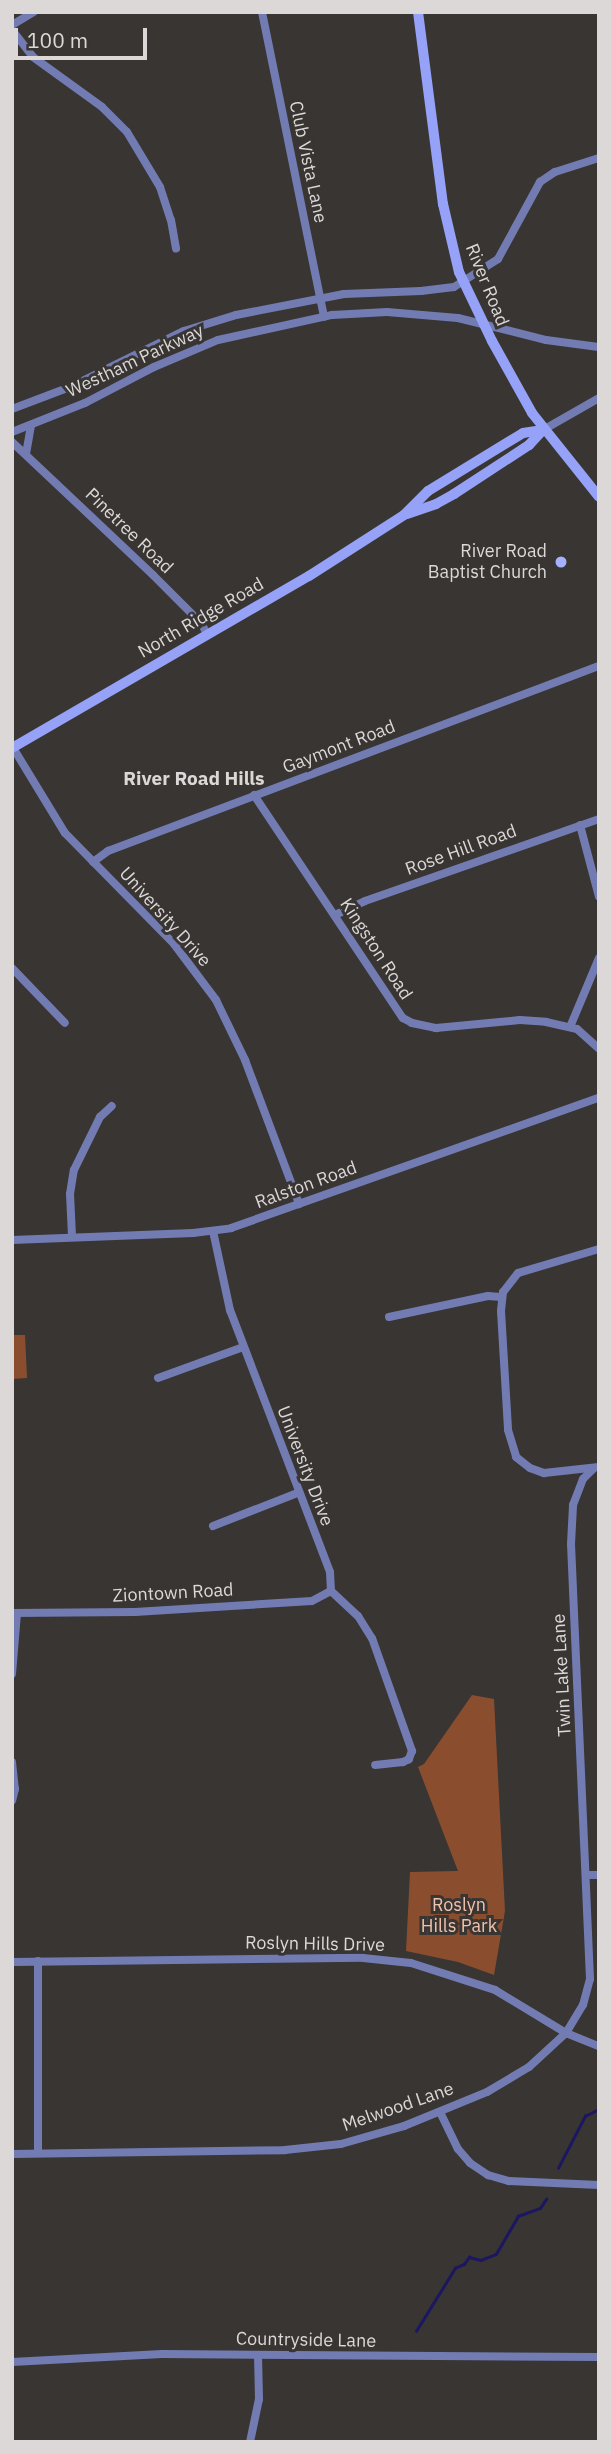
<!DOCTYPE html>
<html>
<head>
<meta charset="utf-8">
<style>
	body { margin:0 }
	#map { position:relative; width:611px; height:2454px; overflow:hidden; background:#393533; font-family:"IBM Plex Sans",sans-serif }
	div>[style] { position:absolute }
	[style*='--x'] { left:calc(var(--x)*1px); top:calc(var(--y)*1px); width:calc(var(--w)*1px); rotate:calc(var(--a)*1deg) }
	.green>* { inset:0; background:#8a4e2f }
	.stream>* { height:2.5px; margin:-1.25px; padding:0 1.25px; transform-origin:1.25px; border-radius:1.25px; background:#1b1761 }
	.street>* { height:8px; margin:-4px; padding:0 4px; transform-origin:4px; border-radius:4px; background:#737cb2 }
	.secondary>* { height:10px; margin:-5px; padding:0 5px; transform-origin:5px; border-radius:5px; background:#95a2f8 }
	.dots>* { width:19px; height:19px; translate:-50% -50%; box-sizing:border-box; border:4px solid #393533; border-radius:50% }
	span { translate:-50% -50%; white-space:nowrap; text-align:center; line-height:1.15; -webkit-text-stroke:6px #393533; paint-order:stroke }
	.street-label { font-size:18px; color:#dbd8d7 }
	.poi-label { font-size:18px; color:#dbd8d7 }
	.right { translate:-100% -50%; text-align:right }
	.park-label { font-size:18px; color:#f1c2ac }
	.neighbourhood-label { font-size:19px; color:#dbd8d7; font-weight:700 }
	.frame { position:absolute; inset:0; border:14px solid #dbd8d7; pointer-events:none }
	.scale { position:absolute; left:14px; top:28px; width:133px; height:32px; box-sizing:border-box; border:4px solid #dbd8d7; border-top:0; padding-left:9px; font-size:21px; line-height:24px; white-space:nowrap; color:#dbd8d7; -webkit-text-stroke:5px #393533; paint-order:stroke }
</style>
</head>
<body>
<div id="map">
	<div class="green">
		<div style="clip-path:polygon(12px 1335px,25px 1335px,27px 1378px,12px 1379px)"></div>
		<div style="clip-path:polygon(472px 1695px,494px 1699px,505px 1911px,494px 1975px,458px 1962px,406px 1951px,410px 1872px,458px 1871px,418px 1767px,424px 1764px)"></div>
	</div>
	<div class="stream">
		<div style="--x:558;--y:2168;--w:59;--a:-62.6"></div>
		<div style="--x:585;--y:2116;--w:16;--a:-27"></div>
		<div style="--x:416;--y:2331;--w:74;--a:-58.2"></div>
		<div style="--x:455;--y:2268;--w:10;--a:-24"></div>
		<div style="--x:464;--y:2264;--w:9;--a:-54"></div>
		<div style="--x:469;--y:2257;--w:12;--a:14"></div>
		<div style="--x:481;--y:2260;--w:16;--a:-22"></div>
		<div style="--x:496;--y:2254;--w:44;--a:-59.9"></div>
		<div style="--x:518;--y:2216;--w:23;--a:-20"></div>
		<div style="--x:540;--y:2208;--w:11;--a:-56"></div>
	</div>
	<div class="street">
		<div style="--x:262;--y:12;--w:311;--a:78.5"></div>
		<div style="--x:12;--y:25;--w:26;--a:-31"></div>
		<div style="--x:12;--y:30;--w:34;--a:52"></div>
		<div style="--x:33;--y:57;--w:85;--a:35.9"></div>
		<div style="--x:102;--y:107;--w:35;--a:45"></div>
		<div style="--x:127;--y:132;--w:64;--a:59"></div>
		<div style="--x:160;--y:187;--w:35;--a:72"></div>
		<div style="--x:171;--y:220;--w:29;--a:80"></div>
		<div style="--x:12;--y:409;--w:62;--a:-20.8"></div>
		<div style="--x:70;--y:387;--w:127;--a:-26.2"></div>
		<div style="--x:184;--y:331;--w:54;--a:-17.1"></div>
		<div style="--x:236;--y:315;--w:110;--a:-11"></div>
		<div style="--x:344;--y:294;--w:77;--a:-2.2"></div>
		<div style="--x:421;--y:291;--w:33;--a:-7"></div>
		<div style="--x:454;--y:287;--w:52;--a:-32.5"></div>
		<div style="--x:498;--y:259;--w:88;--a:-61.4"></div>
		<div style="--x:540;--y:182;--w:18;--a:-34"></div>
		<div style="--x:555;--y:172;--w:46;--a:-17.7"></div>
		<div style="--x:543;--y:430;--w:64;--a:-29.7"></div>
		<div style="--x:12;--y:432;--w:79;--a:-21.7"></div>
		<div style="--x:85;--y:403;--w:78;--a:-27.6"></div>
		<div style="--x:154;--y:367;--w:69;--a:-22.9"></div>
		<div style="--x:218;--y:340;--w:117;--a:-12.4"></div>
		<div style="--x:332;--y:315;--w:55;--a:-3.1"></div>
		<div style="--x:387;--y:312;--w:71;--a:4.8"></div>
		<div style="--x:458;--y:318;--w:91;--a:14"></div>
		<div style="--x:546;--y:340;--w:53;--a:7.5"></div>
		<div style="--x:12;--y:442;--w:194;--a:43.3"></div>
		<div style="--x:153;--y:575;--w:68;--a:45"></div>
		<div style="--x:201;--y:623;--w:13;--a:61"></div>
		<div style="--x:26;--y:454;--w:28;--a:-80"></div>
		<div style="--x:12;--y:746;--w:102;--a:58.7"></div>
		<div style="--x:65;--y:833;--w:156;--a:45.5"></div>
		<div style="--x:174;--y:944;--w:70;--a:53.1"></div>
		<div style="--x:216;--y:1000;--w:67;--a:64.2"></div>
		<div style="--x:245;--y:1060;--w:154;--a:69.4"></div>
		<div style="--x:254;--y:795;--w:268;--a:56.3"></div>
		<div style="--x:403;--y:1018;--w:10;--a:29"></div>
		<div style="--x:412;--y:1023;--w:25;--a:12"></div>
		<div style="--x:436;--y:1028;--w:84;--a:-5.4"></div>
		<div style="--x:520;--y:1020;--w:26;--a:4"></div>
		<div style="--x:546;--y:1022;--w:32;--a:13"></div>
		<div style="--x:577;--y:1029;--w:30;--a:42"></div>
		<div style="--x:580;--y:825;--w:74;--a:75.2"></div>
		<div style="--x:93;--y:862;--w:19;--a:-36"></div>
		<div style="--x:108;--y:851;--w:525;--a:-20.65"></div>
		<div style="--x:335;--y:915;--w:33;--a:-25"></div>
		<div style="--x:365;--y:901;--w:248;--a:-19.3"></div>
		<div style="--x:12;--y:968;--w:76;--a:46.1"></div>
		<div style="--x:570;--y:1027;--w:75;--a:-67.2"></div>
		<div style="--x:213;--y:1231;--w:81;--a:77.9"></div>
		<div style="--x:230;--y:1310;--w:280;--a:69.1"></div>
		<div style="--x:330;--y:1572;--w:19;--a:87"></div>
		<div style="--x:72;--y:1236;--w:42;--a:-92.7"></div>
		<div style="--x:70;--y:1194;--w:24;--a:-81"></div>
		<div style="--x:74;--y:1170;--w:59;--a:-63.9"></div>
		<div style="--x:100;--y:1117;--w:16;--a:-43"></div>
		<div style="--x:12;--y:1240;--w:181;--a:-2.2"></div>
		<div style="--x:193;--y:1233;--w:38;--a:-7"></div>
		<div style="--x:231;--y:1228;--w:390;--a:-19.5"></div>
		<div style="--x:599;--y:1249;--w:84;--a:163.5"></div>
		<div style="--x:518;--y:1273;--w:24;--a:128"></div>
		<div style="--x:503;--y:1292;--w:19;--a:96"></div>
		<div style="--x:501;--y:1311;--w:119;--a:86.6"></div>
		<div style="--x:508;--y:1430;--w:28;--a:73"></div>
		<div style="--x:516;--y:1457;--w:18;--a:38"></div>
		<div style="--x:530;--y:1468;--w:15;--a:20"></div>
		<div style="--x:544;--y:1473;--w:55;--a:-6.2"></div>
		<div style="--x:389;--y:1317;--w:101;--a:-12"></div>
		<div style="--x:488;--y:1296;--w:13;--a:4"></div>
		<div style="--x:158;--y:1378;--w:90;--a:-20"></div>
		<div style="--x:213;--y:1526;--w:90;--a:-21.4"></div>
		<div style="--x:331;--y:1591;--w:37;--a:43"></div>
		<div style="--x:358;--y:1616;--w:26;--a:58"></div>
		<div style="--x:372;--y:1638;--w:120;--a:70.5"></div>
		<div style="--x:412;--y:1751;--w:9;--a:111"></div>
		<div style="--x:409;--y:1759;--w:7;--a:153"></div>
		<div style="--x:403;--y:1762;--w:28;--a:174"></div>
		<div style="--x:12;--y:1613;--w:123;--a:-0.5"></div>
		<div style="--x:135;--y:1612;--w:177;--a:-3.6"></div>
		<div style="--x:312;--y:1601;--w:21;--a:-28"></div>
		<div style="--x:12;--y:1674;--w:61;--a:-85.3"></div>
		<div style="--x:12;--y:1762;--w:27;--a:84"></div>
		<div style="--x:15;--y:1789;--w:12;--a:104"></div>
		<div style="--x:588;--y:1875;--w:11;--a:0"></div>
		<div style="--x:12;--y:1962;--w:351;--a:-0.7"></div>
		<div style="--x:363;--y:1958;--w:48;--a:5.9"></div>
		<div style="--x:411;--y:1963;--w:88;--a:17.8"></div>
		<div style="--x:495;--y:1990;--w:83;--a:31.2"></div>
		<div style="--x:566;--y:2033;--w:35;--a:22"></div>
		<div style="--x:440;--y:2112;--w:41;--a:64.1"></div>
		<div style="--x:458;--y:2149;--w:18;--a:49"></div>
		<div style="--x:470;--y:2163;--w:22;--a:34"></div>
		<div style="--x:488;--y:2175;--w:22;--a:16"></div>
		<div style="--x:509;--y:2181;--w:90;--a:2.5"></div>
		<div style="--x:38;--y:2153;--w:192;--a:-90"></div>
		<div style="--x:12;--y:2154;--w:273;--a:-0.8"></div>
		<div style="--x:285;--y:2150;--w:56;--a:-6.1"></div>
		<div style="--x:341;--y:2144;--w:66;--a:-15.9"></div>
		<div style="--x:404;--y:2126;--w:90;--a:-22.3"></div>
		<div style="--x:487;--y:2092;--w:49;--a:-30.8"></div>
		<div style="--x:529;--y:2067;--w:50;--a:-42.6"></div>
		<div style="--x:566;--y:2033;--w:33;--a:-59"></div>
		<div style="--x:583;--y:2005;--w:27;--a:-75"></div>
		<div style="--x:590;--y:1979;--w:435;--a:-92.5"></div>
		<div style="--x:571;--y:1544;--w:39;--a:-87"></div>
		<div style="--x:573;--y:1505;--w:28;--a:-69"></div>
		<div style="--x:583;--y:1479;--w:14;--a:-45"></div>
		<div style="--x:12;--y:2362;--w:150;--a:-3.1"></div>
		<div style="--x:162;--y:2354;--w:437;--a:0.4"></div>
		<div style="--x:250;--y:2442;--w:44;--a:-78.2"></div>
		<div style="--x:259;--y:2399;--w:43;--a:-91.3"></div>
	</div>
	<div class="secondary">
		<div style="--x:418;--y:12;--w:194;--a:82.6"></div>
		<div style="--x:443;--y:204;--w:70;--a:76.8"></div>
		<div style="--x:459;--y:272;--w:76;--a:64.4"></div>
		<div style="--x:492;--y:341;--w:82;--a:60.9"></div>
		<div style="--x:532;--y:413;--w:107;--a:51.4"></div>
		<div style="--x:407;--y:514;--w:31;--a:-19"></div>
		<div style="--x:436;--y:504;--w:21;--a:-29"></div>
		<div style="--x:454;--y:494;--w:90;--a:-33.2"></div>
		<div style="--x:529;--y:445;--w:21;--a:-47"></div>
		<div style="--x:12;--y:748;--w:343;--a:-30.1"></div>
		<div style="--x:309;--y:576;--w:113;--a:-32.7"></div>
		<div style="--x:404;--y:515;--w:34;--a:-45"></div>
		<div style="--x:428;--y:491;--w:111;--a:-31.4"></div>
		<div style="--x:523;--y:433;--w:20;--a:-9"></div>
	</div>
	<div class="dots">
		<div style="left:561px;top:562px;background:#a5b1fc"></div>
	</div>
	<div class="street-label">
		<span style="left:308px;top:162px;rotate:78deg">Club Vista Lane</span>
		<span style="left:487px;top:285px;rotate:68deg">River Road</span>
		<span style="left:135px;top:361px;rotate:-25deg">Westham Parkway</span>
		<span style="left:129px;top:531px;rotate:44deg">Pinetree Road</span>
		<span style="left:201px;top:618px;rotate:-30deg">North Ridge Road</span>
		<span style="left:339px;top:747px;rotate:-21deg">Gaymont Road</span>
		<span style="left:461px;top:850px;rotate:-20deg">Rose Hill Road</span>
		<span style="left:165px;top:917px;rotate:48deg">University Drive</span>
		<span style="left:376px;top:949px;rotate:57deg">Kingston Road</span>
		<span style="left:306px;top:1185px;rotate:-20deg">Ralston Road</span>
		<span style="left:305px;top:1466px;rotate:69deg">University Drive</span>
		<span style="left:173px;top:1593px;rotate:-3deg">Ziontown Road</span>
		<span style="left:562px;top:1675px;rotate:-93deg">Twin Lake Lane</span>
		<span style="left:315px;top:1944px;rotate:1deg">Roslyn Hills Drive</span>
		<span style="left:398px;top:2107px;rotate:-19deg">Melwood Lane</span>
		<span style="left:306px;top:2340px;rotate:1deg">Countryside Lane</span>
	</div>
	<div class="poi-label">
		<span class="right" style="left:547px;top:562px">River Road<br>Baptist Church</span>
	</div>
	<div class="park-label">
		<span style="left:459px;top:1916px">Roslyn<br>Hills Park</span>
	</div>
	<div class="neighbourhood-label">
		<span style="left:194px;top:779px">River Road Hills</span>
	</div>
	<div class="frame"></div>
	<div class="scale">100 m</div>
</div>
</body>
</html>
